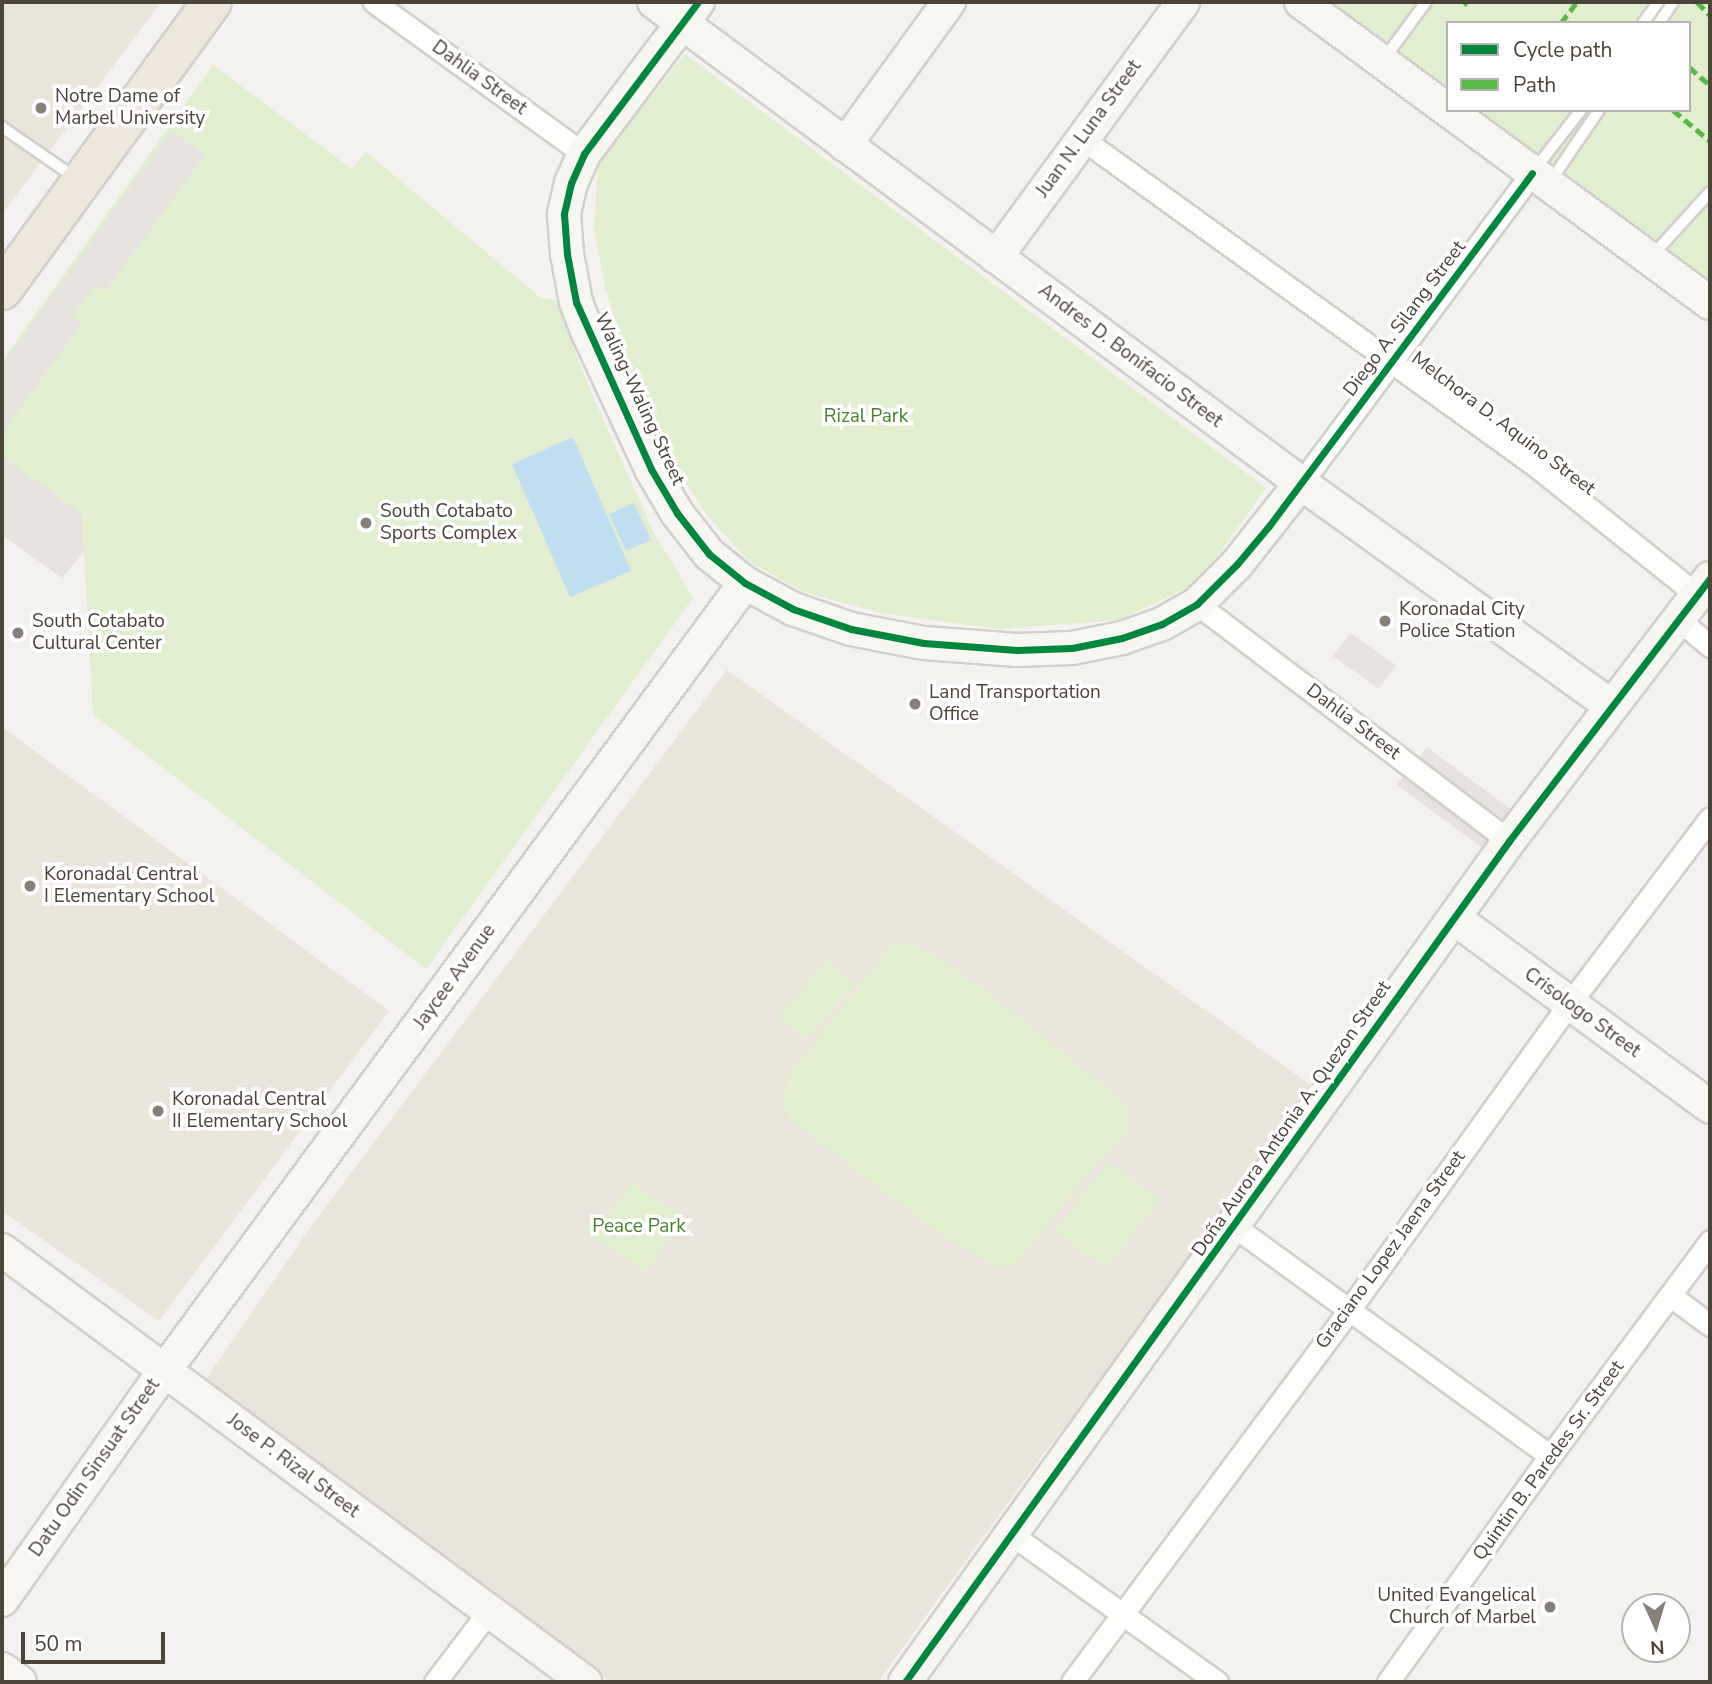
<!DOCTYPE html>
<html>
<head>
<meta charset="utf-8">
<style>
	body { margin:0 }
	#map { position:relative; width:1712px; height:1684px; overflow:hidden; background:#f4f2ee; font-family:"Nunito Sans",sans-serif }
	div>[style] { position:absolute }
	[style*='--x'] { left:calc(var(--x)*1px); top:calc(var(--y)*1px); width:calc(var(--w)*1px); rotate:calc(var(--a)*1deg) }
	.education>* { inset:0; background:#eae5da }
	.green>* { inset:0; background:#e1eecf }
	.parking>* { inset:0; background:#e6e3df }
	.water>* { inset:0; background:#c0ddf1 }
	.roads { filter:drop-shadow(2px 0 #d2d0cb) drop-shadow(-2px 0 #d2d0cb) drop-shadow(0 2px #d2d0cb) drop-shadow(0 -2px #d2d0cb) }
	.lane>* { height:10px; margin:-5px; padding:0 5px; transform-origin:5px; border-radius:5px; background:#fdfdfc }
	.street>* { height:21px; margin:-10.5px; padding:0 10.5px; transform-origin:10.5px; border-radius:10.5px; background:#fdfdfc }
	.secondary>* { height:32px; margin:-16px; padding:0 16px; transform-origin:16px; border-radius:16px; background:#f7f6f1 }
	.highway>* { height:38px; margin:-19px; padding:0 19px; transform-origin:19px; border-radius:19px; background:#ede8db }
	.quiet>* { height:5px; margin-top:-2.5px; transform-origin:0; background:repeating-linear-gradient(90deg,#58b947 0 10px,transparent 0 15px) }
	.cycleway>* { height:7px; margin:-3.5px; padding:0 3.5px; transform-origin:3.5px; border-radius:3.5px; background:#00873e }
	.dots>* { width:19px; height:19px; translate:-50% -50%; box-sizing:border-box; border:4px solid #fff; border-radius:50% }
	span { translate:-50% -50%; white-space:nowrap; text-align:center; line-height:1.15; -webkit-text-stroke:7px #fff; paint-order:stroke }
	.street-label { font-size:19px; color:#4b4439 }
	.poi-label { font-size:19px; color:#4b4439 }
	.left { translate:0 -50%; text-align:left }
	.right { translate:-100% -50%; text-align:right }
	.park-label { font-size:19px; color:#4a7f2a }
	.frame { position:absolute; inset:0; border:4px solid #4b4439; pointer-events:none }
	.legend { position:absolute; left:1446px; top:21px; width:245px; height:91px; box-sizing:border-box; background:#fff; border:2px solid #b7b4b0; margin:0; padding:9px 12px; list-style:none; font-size:21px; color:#4b4439 }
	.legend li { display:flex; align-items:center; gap:14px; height:35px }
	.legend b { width:35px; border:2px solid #b7b4b0 }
	.north { position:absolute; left:1621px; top:1593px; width:70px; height:70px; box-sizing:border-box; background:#fff; border:2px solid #b7b4b0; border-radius:50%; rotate:176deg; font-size:19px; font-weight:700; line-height:28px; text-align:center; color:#4b4439 }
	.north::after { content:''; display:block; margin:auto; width:24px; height:32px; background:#868178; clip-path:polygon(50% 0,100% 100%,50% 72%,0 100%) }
	.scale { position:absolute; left:21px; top:1632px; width:144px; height:32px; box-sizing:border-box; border:4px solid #4b4439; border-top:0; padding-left:9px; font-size:21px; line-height:24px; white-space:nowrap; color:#4b4439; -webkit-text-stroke:5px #fff; paint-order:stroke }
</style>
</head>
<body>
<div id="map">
	<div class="education">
		<div style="clip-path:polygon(2px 2px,161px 2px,2px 214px)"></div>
		<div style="clip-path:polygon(727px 670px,1315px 1088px,1184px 1273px,1048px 1448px,878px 1682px,611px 1682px,206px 1379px,312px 1225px)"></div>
		<div style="clip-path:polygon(2px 727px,389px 1011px,159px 1321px,2px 1211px)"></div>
	</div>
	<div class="green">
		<div style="clip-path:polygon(1333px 2px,1648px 2px,1633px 23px,1448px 23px,1448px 89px)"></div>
		<div style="clip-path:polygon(1661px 2px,1710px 2px,1710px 281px,1547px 163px,1584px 110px,1689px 110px,1689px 23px,1646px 23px)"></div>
		<div style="clip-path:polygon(685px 54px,1266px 488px,1199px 582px,1119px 620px,998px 629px,881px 613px,804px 592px,750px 562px,706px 514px,669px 455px,631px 369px,605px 287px,594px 231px,598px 163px)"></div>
		<div style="clip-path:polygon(213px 65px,352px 169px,366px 152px,541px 298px,560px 301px,571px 342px,595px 401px,654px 533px,693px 598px,426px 969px,93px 714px,82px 514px,2px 461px,2px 361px)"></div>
		<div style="clip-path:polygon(1476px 110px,1573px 110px,1539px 159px)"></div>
		<div style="clip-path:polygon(902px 942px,919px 946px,940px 959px,990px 994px,1100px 1082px,1126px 1108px,1130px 1121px,1128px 1130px,1097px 1162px,1014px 1266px,999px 1268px,942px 1235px,790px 1120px,784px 1109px,787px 1078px,891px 945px)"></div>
		<div style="clip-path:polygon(829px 960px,855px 985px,806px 1040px,777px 1017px)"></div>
		<div style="clip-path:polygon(1108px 1162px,1161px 1199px,1106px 1268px,1054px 1232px)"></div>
		<div style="clip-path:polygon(632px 1182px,686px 1218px,645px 1272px,583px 1230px,592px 1215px,603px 1222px)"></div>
	</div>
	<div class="parking">
		<div style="clip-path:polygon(171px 131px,205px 155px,105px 292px,95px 285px,72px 316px,82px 324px,2px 433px,2px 364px)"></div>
		<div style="clip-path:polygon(2px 456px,82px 514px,84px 551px,62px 578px,2px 535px)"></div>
		<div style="clip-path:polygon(1350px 633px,1396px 665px,1379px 689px,1333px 656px)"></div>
		<div style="clip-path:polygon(1427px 747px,1512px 810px,1503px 822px,1418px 758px)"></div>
		<div style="clip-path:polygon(1406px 773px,1493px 838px,1484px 849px,1397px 785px)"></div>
	</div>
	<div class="water">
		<div style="clip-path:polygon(573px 437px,631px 571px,570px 597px,512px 464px)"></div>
		<div style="clip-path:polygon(634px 503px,651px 540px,626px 551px,609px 514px)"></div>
	</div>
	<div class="roads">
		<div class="lane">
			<div style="--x:1643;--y:23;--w:26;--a:-54"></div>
			<div style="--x:1659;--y:23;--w:25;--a:-56"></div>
			<div style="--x:1384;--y:59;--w:71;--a:-53.6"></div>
			<div style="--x:2;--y:127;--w:91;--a:34.7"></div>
			<div style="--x:1535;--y:169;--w:75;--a:-52.1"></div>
			<div style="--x:1550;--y:182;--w:87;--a:-55.8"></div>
			<div style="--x:1652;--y:256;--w:86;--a:-47.8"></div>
		</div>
		<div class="street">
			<div style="--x:374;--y:2;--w:259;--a:35.9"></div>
			<div style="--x:1081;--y:138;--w:561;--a:35.79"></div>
			<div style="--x:1536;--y:466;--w:206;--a:38.7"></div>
			<div style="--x:1301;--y:483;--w:387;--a:-53.3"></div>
			<div style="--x:1197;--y:604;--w:392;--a:37.2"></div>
			<div style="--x:1678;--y:619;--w:42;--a:40.2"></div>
			<div style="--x:1235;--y:1227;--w:389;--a:36"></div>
			<div style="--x:1671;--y:1296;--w:49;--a:36.6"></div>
			<div style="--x:1011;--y:1534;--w:254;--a:35.7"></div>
			<div style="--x:435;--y:1682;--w:89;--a:-52.7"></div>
			<div style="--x:1072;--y:1682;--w:464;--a:-53.3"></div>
			<div style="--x:1349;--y:1310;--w:377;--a:-54.3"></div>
			<div style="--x:1569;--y:1004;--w:233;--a:-52.8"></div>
			<div style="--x:1388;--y:1682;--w:278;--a:-54.4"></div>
			<div style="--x:1550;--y:1456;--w:268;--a:-53.3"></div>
		</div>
		<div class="secondary">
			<div style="--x:654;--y:2;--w:806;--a:36.63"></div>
			<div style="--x:1301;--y:483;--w:382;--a:35.7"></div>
			<div style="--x:698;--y:2;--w:190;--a:126.9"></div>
			<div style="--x:584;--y:154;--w:32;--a:114"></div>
			<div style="--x:571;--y:183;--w:32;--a:103"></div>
			<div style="--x:564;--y:214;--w:40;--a:85.7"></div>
			<div style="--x:567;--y:254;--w:49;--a:79.4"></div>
			<div style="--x:576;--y:302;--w:33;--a:69"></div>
			<div style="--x:588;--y:333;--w:150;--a:65.1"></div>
			<div style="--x:651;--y:469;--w:51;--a:59.4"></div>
			<div style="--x:677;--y:513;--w:52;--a:52"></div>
			<div style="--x:709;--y:554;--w:46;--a:38.9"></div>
			<div style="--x:745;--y:583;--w:55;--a:28.4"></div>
			<div style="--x:793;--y:609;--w:61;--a:19"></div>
			<div style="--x:851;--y:629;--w:74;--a:10.9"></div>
			<div style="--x:924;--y:643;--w:93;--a:4.3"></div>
			<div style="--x:1017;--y:650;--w:55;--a:-2.1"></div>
			<div style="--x:1072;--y:648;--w:51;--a:-11.3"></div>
			<div style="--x:1122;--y:638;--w:42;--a:-19.3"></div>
			<div style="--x:1162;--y:624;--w:40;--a:-29.7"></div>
			<div style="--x:1197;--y:604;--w:57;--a:-45"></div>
			<div style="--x:1237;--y:564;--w:103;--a:-51.7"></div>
			<div style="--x:1301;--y:2;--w:508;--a:36.35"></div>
			<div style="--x:845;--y:145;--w:177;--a:-54"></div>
			<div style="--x:996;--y:257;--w:316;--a:-53.7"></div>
			<div style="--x:1454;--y:918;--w:318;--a:36.4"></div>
			<div style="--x:2;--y:1250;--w:726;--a:36.54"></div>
			<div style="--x:2;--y:1600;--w:282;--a:-54.7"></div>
			<div style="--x:165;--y:1370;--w:978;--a:-53.61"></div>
			<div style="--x:2;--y:1669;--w:22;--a:36"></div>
			<div style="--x:905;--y:1682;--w:1035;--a:-54.31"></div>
			<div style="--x:1509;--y:841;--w:331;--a:-52.6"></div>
		</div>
		<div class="highway">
			<div style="--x:2;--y:290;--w:356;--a:-53.9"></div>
		</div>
	</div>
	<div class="quiet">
		<div style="--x:1697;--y:2;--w:18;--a:45"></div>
		<div style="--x:1464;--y:5;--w:4;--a:-56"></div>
		<div style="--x:1561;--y:23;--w:26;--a:-53"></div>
		<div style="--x:1689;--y:67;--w:28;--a:41"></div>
		<div style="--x:1673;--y:110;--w:48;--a:40"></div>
	</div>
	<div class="cycleway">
		<div style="--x:698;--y:2;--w:190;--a:126.9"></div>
		<div style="--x:584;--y:154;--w:32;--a:114"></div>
		<div style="--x:571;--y:183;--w:32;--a:103"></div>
		<div style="--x:564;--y:214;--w:40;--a:85.7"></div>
		<div style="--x:567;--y:254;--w:49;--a:79.4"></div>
		<div style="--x:576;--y:302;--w:183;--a:65.8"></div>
		<div style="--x:651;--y:469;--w:51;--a:59.4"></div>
		<div style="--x:677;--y:513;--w:52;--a:52"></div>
		<div style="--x:709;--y:554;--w:46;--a:38.9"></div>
		<div style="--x:745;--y:583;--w:55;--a:28.4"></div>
		<div style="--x:793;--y:609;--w:61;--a:19"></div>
		<div style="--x:851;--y:629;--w:74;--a:10.9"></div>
		<div style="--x:924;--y:643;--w:93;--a:4.3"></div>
		<div style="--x:1017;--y:650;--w:55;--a:-2.1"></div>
		<div style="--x:1072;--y:648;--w:51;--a:-11.3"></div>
		<div style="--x:1122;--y:638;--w:42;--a:-19.3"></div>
		<div style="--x:1162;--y:624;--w:40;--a:-29.7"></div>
		<div style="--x:1197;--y:604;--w:57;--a:-45"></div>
		<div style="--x:1237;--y:564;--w:50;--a:-49.9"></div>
		<div style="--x:1269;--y:526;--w:440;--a:-53.3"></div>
		<div style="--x:905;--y:1682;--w:1035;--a:-54.31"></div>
		<div style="--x:1509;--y:841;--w:331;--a:-52.6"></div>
	</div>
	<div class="dots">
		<div style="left:41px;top:108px;background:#868178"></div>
		<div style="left:366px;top:523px;background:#868178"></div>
		<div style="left:1385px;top:621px;background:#868178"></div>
		<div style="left:18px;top:633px;background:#868178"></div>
		<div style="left:915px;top:704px;background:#868178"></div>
		<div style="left:30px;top:886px;background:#868178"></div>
		<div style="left:158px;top:1111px;background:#868178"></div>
		<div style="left:1550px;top:1607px;background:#868178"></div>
	</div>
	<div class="street-label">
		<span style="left:479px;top:78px;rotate:36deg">Dahlia Street</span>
		<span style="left:1089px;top:129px;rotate:-54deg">Juan N. Luna Street</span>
		<span style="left:1405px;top:319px;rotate:-53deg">Diego A. Silang Street</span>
		<span style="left:1130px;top:356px;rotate:37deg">Andres D. Bonifacio Street</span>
		<span style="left:639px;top:399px;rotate:65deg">Waling-Waling Street</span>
		<span style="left:1503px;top:424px;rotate:37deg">Melchora D. Aquino Street</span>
		<span style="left:1353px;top:722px;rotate:37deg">Dahlia Street</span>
		<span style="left:455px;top:977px;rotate:-54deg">Jaycee Avenue</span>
		<span style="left:1582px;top:1013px;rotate:36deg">Crisologo Street</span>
		<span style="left:1292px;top:1119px;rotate:-55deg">Doña Aurora Antonia A. Quezon Street</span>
		<span style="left:1391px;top:1250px;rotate:-54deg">Graciano Lopez Jaena Street</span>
		<span style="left:1549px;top:1461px;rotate:-54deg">Quintin B. Paredes Sr. Street</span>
		<span style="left:293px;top:1466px;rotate:37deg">Jose P. Rizal Street</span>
		<span style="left:95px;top:1468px;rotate:-55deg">Datu Odin Sinsuat Street</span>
	</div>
	<div class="poi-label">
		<span class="left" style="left:55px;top:108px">Notre Dame of<br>Marbel University</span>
		<span class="left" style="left:380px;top:523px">South Cotabato<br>Sports Complex</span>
		<span class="left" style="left:1399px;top:621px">Koronadal City<br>Police Station</span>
		<span class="left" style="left:32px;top:633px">South Cotabato<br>Cultural Center</span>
		<span class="left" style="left:929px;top:704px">Land Transportation<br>Office</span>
		<span class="left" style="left:44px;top:886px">Koronadal Central<br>I Elementary School</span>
		<span class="left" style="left:172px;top:1111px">Koronadal Central<br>II Elementary School</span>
		<span class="right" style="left:1536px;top:1607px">United Evangelical<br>Church of Marbel</span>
	</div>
	<div class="park-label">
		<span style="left:866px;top:417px">Rizal Park</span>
		<span style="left:639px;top:1227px">Peace Park</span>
	</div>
	<div class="frame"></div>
	<ul class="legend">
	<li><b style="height:9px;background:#00873e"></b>Cycle path</li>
	<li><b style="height:9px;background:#58b947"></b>Path</li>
	</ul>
	<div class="north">N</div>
	<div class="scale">50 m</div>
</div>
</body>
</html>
